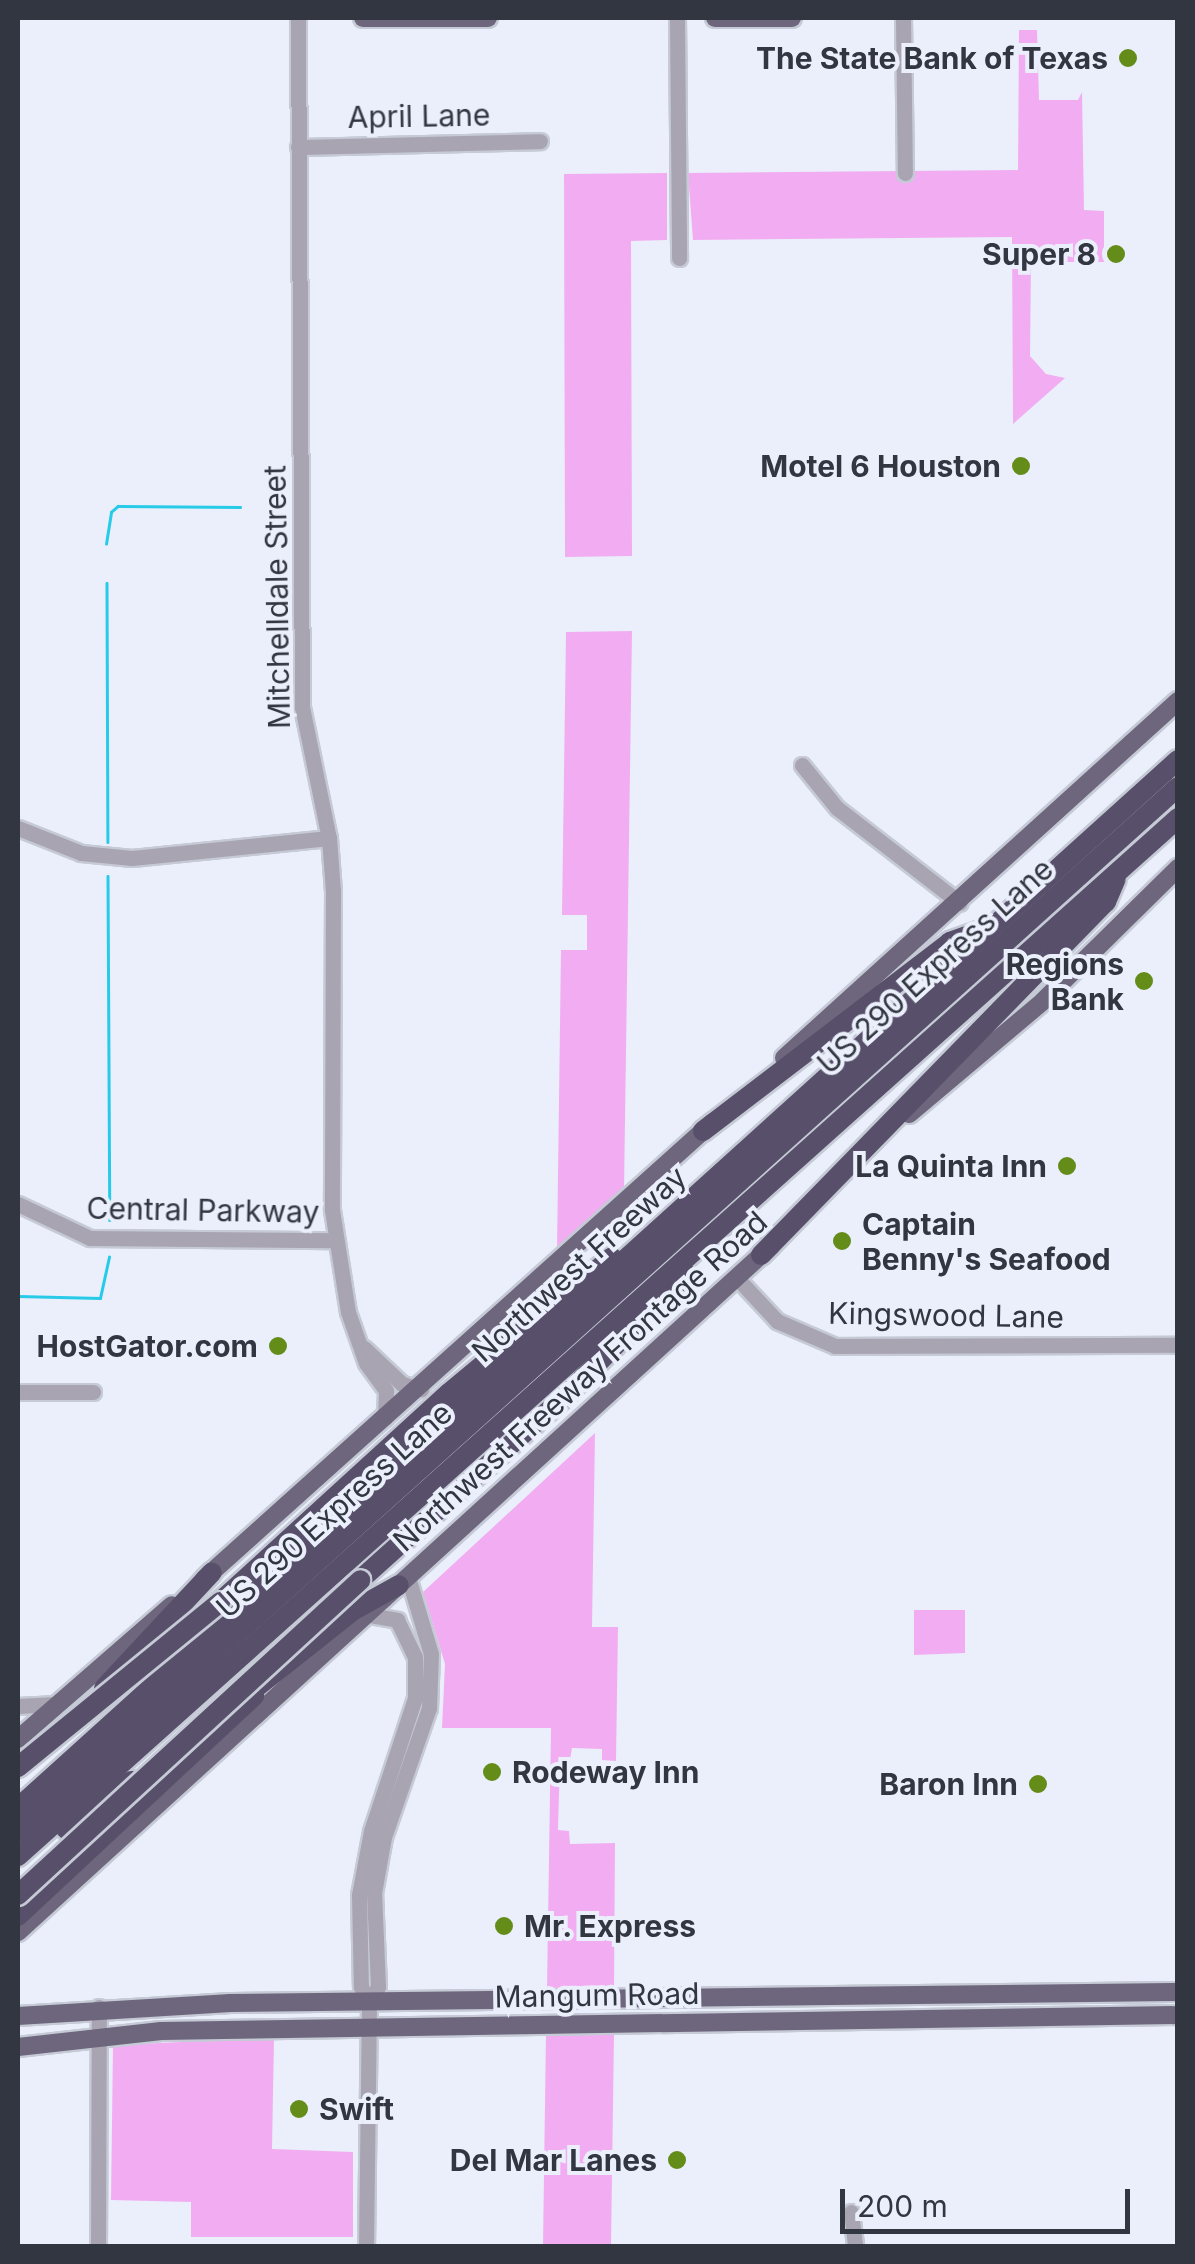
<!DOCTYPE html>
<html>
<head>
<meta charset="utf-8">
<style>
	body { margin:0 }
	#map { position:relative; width:1195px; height:2264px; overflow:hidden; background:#eaeffb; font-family:Inter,sans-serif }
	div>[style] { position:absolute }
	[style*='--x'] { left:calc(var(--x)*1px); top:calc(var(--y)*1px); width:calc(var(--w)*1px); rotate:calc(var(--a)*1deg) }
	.green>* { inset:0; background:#f2adf2 }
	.stream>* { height:2.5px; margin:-1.25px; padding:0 1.25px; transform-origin:1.25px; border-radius:1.25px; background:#27cbe8 }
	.roads { filter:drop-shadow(2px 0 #c5cad6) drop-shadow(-2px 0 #c5cad6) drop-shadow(0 2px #c5cad6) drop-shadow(0 -2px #c5cad6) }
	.minor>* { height:15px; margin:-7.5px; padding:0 7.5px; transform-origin:7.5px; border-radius:7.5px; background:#a8a4b1 }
	.major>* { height:18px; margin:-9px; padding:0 9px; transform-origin:9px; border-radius:9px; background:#6d667c }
	.highway>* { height:20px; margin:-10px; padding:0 10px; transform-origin:10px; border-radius:10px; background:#58506a }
	.bridges { filter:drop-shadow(2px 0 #c5cad6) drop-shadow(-2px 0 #c5cad6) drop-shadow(0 2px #c5cad6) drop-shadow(0 -2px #c5cad6) }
	.highway-bridge>* { height:20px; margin:-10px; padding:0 10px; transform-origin:10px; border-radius:10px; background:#58506a }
	.dots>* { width:28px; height:28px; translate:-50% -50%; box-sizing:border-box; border:5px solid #eaeffb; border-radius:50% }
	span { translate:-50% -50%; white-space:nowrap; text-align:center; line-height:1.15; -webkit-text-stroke:8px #eaeffb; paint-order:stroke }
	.poi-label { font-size:30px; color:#323641; font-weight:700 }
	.right { translate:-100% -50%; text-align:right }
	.left { translate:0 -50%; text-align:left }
	.street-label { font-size:30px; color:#323641 }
	.frame { position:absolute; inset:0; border:20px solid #323641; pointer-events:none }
	.scale { position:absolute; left:840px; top:2189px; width:290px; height:45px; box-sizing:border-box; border:5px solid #323641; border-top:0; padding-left:12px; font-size:30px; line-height:35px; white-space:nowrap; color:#323641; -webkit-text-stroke:8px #eaeffb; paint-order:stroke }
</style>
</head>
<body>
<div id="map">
	<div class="green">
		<div style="clip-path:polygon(1019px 30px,1037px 30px,1039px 100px,1078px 100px,1082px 92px,1084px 210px,1104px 211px,1104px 262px,1031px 262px,1030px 356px,1046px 374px,1065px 378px,1013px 424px,1012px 237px,693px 240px,688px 173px,1018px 170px)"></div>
		<div style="clip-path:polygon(667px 173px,667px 240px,631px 241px,632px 556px,565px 557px,564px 174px)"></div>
		<div style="clip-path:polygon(632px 631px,624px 1191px,557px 1250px,561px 950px,587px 950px,587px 915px,562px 915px,566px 632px)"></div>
		<div style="clip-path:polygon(595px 1433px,592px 1627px,618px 1627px,616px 1761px,602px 1760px,602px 1749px,572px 1748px,570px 1760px,560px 1760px,558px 1830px,569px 1831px,570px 1844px,615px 1843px,614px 1987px,547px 1988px,551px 1728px,442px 1728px,445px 1664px,423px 1592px)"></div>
		<div style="clip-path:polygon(914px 1610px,965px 1610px,965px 1653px,914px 1655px)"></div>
		<div style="clip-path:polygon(546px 2033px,614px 2034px,611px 2246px,543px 2246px)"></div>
		<div style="clip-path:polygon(274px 2038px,272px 2149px,353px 2152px,353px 2237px,191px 2237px,191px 2202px,111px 2200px,113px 2045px)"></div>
	</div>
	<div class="stream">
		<div style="--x:106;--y:544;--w:32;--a:-81"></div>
		<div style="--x:111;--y:512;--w:9;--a:-41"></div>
		<div style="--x:118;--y:506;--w:122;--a:0.5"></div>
		<div style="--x:107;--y:583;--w:259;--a:89.8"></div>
		<div style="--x:108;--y:876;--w:344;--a:89.7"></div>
		<div style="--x:18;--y:1296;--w:82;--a:1.4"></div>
		<div style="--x:100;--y:1298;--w:42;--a:-77.6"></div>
	</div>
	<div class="roads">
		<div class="minor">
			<div style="--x:298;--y:18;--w:689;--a:89.67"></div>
			<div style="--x:302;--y:707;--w:134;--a:78.4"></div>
			<div style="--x:329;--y:838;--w:53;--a:85.7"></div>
			<div style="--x:333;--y:891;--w:319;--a:90.2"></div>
			<div style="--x:332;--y:1210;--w:103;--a:81.1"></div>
			<div style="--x:348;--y:1312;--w:54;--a:70.6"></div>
			<div style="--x:366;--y:1363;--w:34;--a:54"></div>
			<div style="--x:386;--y:1391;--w:27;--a:92"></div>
			<div style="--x:677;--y:18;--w:240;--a:89.5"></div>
			<div style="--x:903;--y:18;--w:155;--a:89.3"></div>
			<div style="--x:298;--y:147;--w:242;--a:-1.4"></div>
			<div style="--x:802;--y:765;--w:55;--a:50.9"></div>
			<div style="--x:837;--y:808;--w:155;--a:37.7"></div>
			<div style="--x:18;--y:828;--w:68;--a:21.6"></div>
			<div style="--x:81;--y:853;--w:51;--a:5.6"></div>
			<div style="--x:132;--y:858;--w:198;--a:-5.8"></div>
			<div style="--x:18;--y:1204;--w:80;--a:25.3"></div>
			<div style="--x:90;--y:1238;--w:244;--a:0.5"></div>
			<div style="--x:737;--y:1278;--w:59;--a:47.1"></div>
			<div style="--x:777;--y:1321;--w:63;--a:23.3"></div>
			<div style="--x:835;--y:1346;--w:343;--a:-0.2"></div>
			<div style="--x:364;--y:1348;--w:52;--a:43.5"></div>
			<div style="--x:402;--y:1384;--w:20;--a:15"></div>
			<div style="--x:18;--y:1392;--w:75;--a:0"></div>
			<div style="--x:364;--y:1614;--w:34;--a:10"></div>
			<div style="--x:397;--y:1620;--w:41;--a:64.1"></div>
			<div style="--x:415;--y:1657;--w:41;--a:90"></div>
			<div style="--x:415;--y:1698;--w:140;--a:108.3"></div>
			<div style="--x:371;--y:1831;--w:65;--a:100.6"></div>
			<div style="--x:359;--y:1895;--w:92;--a:88.8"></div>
			<div style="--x:361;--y:1987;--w:17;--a:62"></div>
			<div style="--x:369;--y:2002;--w:244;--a:90.7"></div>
			<div style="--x:18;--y:1706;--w:38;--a:-3"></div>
			<div style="--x:369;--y:2002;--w:17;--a:-59"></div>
			<div style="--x:378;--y:1987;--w:94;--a:-92.4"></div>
			<div style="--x:374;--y:1893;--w:57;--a:-79.9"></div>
			<div style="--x:384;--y:1837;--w:137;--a:-70.8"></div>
			<div style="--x:429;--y:1708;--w:54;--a:-87.9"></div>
			<div style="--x:431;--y:1654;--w:80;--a:-106.6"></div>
			<div style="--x:851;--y:2212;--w:34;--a:83"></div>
			<div style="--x:98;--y:2246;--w:239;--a:-89.8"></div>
		</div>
		<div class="major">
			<div style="--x:363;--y:18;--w:125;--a:0"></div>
			<div style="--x:715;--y:18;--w:77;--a:0"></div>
			<div style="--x:784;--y:1058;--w:532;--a:-42.18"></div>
			<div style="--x:909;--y:1114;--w:175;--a:-40.1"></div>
			<div style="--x:1043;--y:1001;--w:190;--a:-44.6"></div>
			<div style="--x:204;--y:1579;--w:684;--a:-41.92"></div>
			<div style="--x:18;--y:1739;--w:204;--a:-41"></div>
			<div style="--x:18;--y:1932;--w:1019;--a:-42.33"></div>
			<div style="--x:18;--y:2016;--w:213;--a:-3.5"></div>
			<div style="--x:231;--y:2003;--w:947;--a:-0.67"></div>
			<div style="--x:18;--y:2047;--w:144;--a:-6.4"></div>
			<div style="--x:161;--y:2031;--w:1017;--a:-0.9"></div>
		</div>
		<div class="highway">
			<div style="--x:703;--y:1131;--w:311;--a:-37.4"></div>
			<div style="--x:950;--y:942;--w:35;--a:-20"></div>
			<div style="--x:761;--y:1255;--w:494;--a:-45.7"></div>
			<div style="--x:1106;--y:902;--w:25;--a:-67"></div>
			<div style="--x:360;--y:1580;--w:275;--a:-41.9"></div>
			<div style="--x:565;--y:1396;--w:172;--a:-45.2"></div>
			<div style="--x:220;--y:1602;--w:310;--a:-42.4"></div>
			<div style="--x:449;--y:1393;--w:212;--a:-39.8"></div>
			<div style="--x:104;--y:1688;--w:158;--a:-47"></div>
			<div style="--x:239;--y:1701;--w:147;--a:-38.4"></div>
			<div style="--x:354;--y:1610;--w:51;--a:-29.1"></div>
			<div style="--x:18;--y:1808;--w:1563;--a:-42.1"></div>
			<div style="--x:66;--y:1829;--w:81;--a:-36.4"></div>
			<div style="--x:18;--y:1831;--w:1561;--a:-41.99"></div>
			<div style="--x:18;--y:1856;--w:1557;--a:-41.82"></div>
			<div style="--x:18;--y:1916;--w:323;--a:-43"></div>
		</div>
	</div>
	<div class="bridges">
		<div class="highway-bridge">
			<div style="--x:18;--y:1767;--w:261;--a:-39.2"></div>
			<div style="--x:18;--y:1895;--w:465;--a:-42.6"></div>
		</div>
	</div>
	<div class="dots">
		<div style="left:1128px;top:58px;background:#648c19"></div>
		<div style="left:1116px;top:254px;background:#648c19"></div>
		<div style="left:1021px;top:466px;background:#648c19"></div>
		<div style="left:1144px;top:981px;background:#648c19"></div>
		<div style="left:1067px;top:1166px;background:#648c19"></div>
		<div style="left:842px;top:1241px;background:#648c19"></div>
		<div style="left:278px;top:1346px;background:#648c19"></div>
		<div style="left:492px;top:1772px;background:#648c19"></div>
		<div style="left:1038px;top:1784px;background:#648c19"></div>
		<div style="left:504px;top:1926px;background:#648c19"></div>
		<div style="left:299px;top:2109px;background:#648c19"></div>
		<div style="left:677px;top:2160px;background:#648c19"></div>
	</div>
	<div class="poi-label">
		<span class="right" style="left:1108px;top:58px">The State Bank of Texas</span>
		<span class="right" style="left:1096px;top:254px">Super 8</span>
		<span class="right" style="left:1001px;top:466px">Motel 6 Houston</span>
		<span class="right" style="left:1124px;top:981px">Regions<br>Bank</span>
		<span class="right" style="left:1047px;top:1166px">La Quinta Inn</span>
		<span class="left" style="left:862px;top:1241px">Captain<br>Benny's Seafood</span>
		<span class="right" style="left:258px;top:1346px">HostGator.com</span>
		<span class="left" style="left:512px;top:1772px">Rodeway Inn</span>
		<span class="right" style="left:1018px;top:1784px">Baron Inn</span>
		<span class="left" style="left:524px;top:1926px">Mr. Express</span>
		<span class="left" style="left:319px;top:2109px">Swift</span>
		<span class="right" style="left:657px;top:2160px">Del Mar Lanes</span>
	</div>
	<div class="street-label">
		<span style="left:419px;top:116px;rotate:-1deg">April Lane</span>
		<span style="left:277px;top:597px;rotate:-91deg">Mitchelldale Street</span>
		<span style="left:935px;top:966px;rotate:-42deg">US 290 Express Lane</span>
		<span style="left:203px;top:1210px;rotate:1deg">Central Parkway</span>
		<span style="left:579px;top:1264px;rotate:-42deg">Northwest Freeway</span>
		<span style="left:946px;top:1315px;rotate:1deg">Kingswood Lane</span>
		<span style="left:580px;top:1381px;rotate:-42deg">Northwest Freeway Frontage Road</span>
		<span style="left:334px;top:1510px;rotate:-42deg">US 290 Express Lane</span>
		<span style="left:597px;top:1995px;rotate:-1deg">Mangum Road</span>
	</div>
	<div class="frame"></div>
	<div class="scale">200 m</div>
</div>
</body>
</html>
